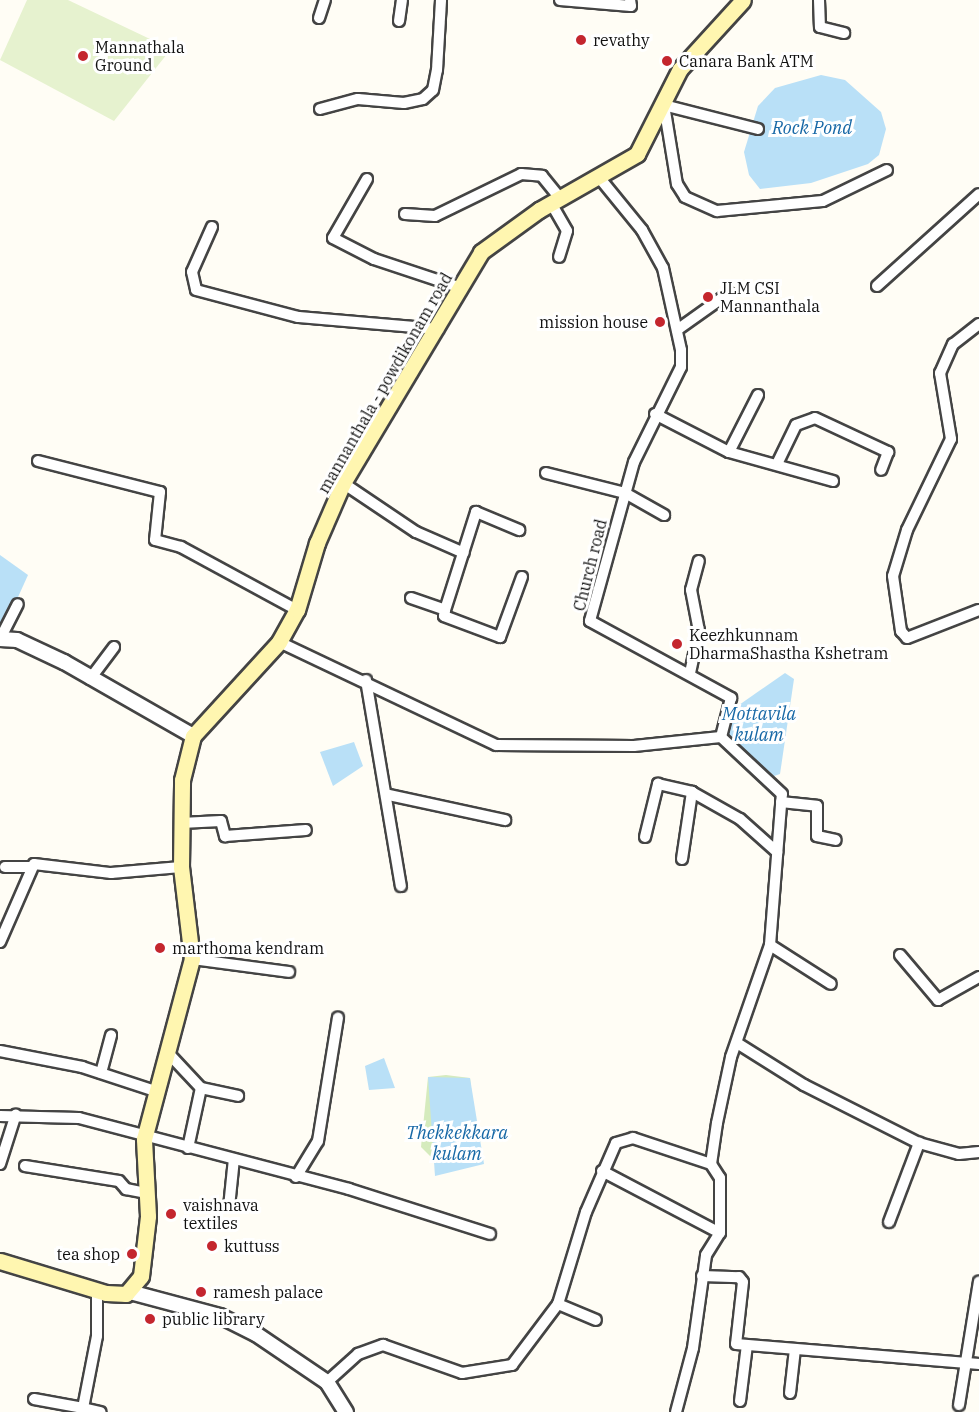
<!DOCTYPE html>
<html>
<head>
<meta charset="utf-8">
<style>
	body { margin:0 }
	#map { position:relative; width:979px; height:1412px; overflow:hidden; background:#fffdf5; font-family:"IBM Plex Serif",serif }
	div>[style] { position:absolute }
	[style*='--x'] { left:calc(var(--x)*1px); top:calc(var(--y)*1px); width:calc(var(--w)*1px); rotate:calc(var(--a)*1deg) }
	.green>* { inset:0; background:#d5ebbd }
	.pitch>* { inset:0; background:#e6f2cf }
	.water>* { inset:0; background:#b9e0f7 }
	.roads { filter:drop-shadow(2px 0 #444) drop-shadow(-2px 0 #444) drop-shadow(0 2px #444) drop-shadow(0 -2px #444) }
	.minor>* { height:10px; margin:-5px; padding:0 5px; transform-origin:5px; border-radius:5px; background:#fff }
	.tertiary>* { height:14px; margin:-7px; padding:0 7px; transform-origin:7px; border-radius:7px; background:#fff }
	.secondary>* { height:15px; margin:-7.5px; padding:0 7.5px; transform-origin:7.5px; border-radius:7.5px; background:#fff6b0 }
	.dots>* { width:16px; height:16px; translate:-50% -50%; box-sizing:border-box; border:3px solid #fff; border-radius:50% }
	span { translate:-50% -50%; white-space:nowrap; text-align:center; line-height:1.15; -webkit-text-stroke:6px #fff; paint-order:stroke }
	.poi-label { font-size:16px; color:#111 }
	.left { translate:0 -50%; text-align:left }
	.right { translate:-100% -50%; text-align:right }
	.street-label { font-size:16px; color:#111 }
	.water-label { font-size:18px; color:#1768a6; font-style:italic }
</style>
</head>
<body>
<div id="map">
	<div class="green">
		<div style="clip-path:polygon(446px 1075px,470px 1078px,473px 1108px,454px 1162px,431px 1157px,421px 1147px,428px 1077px)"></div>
	</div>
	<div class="pitch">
		<div style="clip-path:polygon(27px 0,68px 0,171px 49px,114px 121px,0 60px)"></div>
	</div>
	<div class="water">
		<div style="clip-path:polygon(821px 75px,845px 80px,881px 112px,886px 129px,879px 155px,868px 164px,811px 183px,760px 189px,749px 175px,744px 152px,758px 106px,775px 88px)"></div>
		<div style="clip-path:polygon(0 555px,28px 575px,4px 628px,0 625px)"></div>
		<div style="clip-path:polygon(785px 673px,794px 679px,780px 774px,774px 776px,728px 735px,729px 723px,739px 705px)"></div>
		<div style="clip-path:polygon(354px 742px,363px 766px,333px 786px,320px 752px)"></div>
		<div style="clip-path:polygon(384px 1058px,395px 1088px,369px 1090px,365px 1066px)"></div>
		<div style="clip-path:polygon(428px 1077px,470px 1078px,484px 1164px,435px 1176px)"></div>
	</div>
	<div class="roads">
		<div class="minor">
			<div style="--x:560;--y:0;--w:71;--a:4.8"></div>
			<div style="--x:631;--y:6;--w:6;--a:-99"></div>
			<div style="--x:819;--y:0;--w:27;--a:88"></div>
			<div style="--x:820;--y:27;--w:25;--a:14"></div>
			<div style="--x:319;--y:18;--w:19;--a:-72"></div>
			<div style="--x:399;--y:21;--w:21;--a:-82"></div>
			<div style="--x:320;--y:109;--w:39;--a:-15"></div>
			<div style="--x:358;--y:99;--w:46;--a:5"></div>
			<div style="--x:404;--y:103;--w:19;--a:-12"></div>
			<div style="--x:423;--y:99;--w:13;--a:-42"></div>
			<div style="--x:433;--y:90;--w:20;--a:-79"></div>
			<div style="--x:437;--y:70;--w:70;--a:-86.7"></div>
			<div style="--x:758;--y:129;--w:97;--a:-165.7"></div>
			<div style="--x:664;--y:105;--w:80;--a:80.7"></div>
			<div style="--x:677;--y:184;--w:15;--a:58"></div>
			<div style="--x:685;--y:197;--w:35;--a:24"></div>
			<div style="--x:717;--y:211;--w:106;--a:-5.4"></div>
			<div style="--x:823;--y:201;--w:71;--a:-25.8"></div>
			<div style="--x:598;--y:176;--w:70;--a:50.8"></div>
			<div style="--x:642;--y:230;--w:43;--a:61.1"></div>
			<div style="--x:663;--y:268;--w:84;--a:77.6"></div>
			<div style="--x:681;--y:350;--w:17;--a:90"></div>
			<div style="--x:681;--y:367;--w:106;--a:116.3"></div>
			<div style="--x:634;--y:462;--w:165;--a:105.5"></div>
			<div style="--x:590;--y:621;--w:161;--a:28.6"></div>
			<div style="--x:731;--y:698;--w:40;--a:104.4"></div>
			<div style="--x:367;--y:179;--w:68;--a:120"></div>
			<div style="--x:333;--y:238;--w:46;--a:27.1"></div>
			<div style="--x:374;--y:259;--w:92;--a:18.4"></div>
			<div style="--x:551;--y:203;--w:32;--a:60"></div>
			<div style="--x:567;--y:231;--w:27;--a:107"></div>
			<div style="--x:405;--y:214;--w:30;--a:4"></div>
			<div style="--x:435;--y:216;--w:96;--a:-26"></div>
			<div style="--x:521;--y:174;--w:21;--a:5"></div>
			<div style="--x:542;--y:176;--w:28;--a:51"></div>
			<div style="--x:212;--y:227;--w:49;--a:114"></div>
			<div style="--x:192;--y:272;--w:18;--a:77"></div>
			<div style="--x:196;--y:290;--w:106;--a:14.8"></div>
			<div style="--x:298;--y:317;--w:141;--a:4.9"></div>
			<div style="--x:877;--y:286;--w:137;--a:-42"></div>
			<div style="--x:979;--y:324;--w:33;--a:142"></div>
			<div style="--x:953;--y:344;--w:32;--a:114"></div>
			<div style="--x:940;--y:373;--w:67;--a:80.5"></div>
			<div style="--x:951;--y:439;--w:101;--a:115.8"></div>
			<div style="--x:907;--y:530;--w:48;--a:106.9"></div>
			<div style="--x:893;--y:576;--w:56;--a:81.7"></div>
			<div style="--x:901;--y:631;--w:9;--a:49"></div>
			<div style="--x:907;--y:638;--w:77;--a:-21.3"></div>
			<div style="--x:677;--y:330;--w:64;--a:-35.4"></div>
			<div style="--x:655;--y:414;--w:83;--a:27.2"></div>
			<div style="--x:729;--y:452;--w:108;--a:15.6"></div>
			<div style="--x:729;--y:452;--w:64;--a:-63"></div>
			<div style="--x:38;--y:461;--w:126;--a:14.3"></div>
			<div style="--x:160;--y:492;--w:48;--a:95.9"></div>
			<div style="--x:155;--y:540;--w:27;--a:15"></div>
			<div style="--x:181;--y:547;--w:132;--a:28.5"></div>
			<div style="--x:778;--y:462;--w:41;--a:-64.1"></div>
			<div style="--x:796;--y:425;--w:20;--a:-20"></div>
			<div style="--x:815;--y:418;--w:81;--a:25"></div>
			<div style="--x:888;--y:452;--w:19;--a:111"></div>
			<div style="--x:546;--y:473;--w:81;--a:14.2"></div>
			<div style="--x:625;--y:493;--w:45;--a:29.4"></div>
			<div style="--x:343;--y:483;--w:88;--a:33.9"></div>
			<div style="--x:416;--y:532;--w:52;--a:23.6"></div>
			<div style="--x:411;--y:598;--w:36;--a:19"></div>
			<div style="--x:445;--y:610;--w:103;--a:-72.4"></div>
			<div style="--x:476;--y:512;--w:47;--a:22.7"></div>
			<div style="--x:445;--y:610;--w:6;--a:99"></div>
			<div style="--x:444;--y:616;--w:60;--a:20.6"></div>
			<div style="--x:500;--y:637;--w:64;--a:-69.9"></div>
			<div style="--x:0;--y:639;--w:39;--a:-63"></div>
			<div style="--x:279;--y:642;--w:240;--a:25.4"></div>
			<div style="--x:496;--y:745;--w:138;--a:0.4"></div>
			<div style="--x:634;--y:746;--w:87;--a:-5.9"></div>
			<div style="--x:690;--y:673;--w:43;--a:-77.9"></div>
			<div style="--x:699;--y:631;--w:42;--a:-101"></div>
			<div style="--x:691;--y:590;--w:30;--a:-75"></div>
			<div style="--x:90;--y:679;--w:40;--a:-53"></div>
			<div style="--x:366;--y:680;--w:209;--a:80.4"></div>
			<div style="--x:389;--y:795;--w:119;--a:12.2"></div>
			<div style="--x:781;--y:802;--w:36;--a:6"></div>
			<div style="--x:817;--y:806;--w:30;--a:90"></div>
			<div style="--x:817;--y:836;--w:19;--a:12"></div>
			<div style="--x:181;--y:823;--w:40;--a:-2.9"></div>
			<div style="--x:221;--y:821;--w:16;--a:75"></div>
			<div style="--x:225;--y:836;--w:81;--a:-4.2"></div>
			<div style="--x:645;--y:837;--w:55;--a:-76.2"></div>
			<div style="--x:658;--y:784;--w:35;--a:13"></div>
			<div style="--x:692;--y:792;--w:55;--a:29.4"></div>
			<div style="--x:740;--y:819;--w:50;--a:41.7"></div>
			<div style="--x:682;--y:859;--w:68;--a:-81.5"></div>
			<div style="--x:5;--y:867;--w:25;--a:0"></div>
			<div style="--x:0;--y:942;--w:85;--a:-66.4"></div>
			<div style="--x:34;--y:864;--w:78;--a:6.7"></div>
			<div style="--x:111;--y:873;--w:70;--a:-4.9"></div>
			<div style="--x:770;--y:945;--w:72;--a:32.6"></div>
			<div style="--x:900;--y:955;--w:59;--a:49.8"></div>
			<div style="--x:938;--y:1000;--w:47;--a:-29.3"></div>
			<div style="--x:192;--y:959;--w:98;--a:7.6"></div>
			<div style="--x:737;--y:1043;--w:79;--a:32.1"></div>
			<div style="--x:804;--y:1085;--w:129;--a:26.8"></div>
			<div style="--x:919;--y:1143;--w:41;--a:15.4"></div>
			<div style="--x:959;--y:1154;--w:20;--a:-6"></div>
			<div style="--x:0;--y:1051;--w:84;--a:11"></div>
			<div style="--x:82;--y:1067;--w:77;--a:18.2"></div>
			<div style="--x:170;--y:1055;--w:45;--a:46.8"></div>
			<div style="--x:201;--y:1088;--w:38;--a:12"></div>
			<div style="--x:101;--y:1073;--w:39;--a:-75"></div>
			<div style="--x:0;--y:1116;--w:79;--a:1.5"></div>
			<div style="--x:79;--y:1118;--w:279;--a:14.7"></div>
			<div style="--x:349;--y:1189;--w:148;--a:17.7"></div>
			<div style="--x:188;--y:1148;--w:61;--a:-77.8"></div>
			<div style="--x:0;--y:1164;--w:52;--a:-72.3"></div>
			<div style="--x:25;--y:1166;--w:95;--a:9.1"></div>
			<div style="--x:119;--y:1181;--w:11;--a:49"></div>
			<div style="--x:126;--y:1189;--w:20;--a:11"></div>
			<div style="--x:602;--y:1171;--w:133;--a:27.7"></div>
			<div style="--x:296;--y:1177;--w:42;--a:-58.6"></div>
			<div style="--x:318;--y:1141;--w:125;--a:-80.8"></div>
			<div style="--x:229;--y:1207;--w:48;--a:-84.1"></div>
			<div style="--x:889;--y:1222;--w:85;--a:-69.2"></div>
			<div style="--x:702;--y:1276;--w:37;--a:2"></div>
			<div style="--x:739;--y:1277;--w:6;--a:51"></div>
			<div style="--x:743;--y:1282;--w:62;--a:96.4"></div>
			<div style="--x:736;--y:1344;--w:244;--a:4.7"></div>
			<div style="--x:558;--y:1304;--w:41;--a:22.8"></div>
			<div style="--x:327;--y:1382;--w:42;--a:-42.1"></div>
			<div style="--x:358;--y:1354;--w:27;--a:-20"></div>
			<div style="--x:383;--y:1345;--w:84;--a:19.5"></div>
			<div style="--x:462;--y:1373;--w:51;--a:-9.1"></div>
			<div style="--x:512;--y:1365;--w:76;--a:-53"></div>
			<div style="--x:558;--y:1304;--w:96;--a:-73.1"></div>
			<div style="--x:586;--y:1212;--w:75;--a:-66.5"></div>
			<div style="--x:616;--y:1143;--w:18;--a:-16"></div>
			<div style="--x:633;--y:1138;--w:82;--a:18.4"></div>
			<div style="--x:790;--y:1393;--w:44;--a:-83.5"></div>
			<div style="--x:34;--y:1399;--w:50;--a:10.4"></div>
			<div style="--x:83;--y:1408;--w:73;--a:-79"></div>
			<div style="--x:97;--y:1336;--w:44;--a:-90"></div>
			<div style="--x:740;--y:1401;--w:56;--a:-82.9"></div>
			<div style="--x:959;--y:1405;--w:125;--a:-80.8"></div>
			<div style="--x:83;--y:1408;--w:18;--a:13"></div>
			<div style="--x:676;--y:1412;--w:66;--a:-75.1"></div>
			<div style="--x:693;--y:1348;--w:94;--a:-82"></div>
			<div style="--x:706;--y:1255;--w:26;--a:-58"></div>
			<div style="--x:720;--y:1233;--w:55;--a:-90"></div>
			<div style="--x:720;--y:1178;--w:17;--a:-123"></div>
			<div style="--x:711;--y:1164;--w:41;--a:-81.7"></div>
			<div style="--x:717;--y:1123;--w:67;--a:-78"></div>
			<div style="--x:731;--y:1057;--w:119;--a:-70.8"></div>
			<div style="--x:770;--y:945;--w:151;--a:-85.5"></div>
			<div style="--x:782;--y:794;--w:83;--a:-136.9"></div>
		</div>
		<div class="tertiary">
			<div style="--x:0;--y:639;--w:17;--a:3"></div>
			<div style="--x:17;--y:640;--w:52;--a:25.1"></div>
			<div style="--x:64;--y:662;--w:149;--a:29.8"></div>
			<div style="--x:130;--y:1292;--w:93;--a:14.9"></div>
			<div style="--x:220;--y:1316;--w:40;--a:26.6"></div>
			<div style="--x:256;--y:1334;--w:86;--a:34.1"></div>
			<div style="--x:327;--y:1382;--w:36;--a:58"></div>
		</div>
		<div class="secondary">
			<div style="--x:0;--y:1261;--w:111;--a:16.8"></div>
			<div style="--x:106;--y:1293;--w:20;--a:3"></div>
			<div style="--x:126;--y:1294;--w:23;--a:-50"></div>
			<div style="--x:141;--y:1276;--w:60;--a:-83.3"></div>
			<div style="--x:148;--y:1216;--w:77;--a:-93"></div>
			<div style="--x:144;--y:1139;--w:186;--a:-75.1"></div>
			<div style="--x:192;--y:959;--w:93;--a:-96.8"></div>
			<div style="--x:181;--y:867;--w:87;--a:-89.3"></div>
			<div style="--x:182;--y:780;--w:45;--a:-76"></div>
			<div style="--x:193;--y:736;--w:127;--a:-47.5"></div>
			<div style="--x:279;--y:642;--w:37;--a:-61"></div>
			<div style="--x:297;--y:610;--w:70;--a:-73.4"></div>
			<div style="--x:317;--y:543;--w:65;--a:-66.6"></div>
			<div style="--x:343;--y:483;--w:269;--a:-59.1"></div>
			<div style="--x:481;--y:252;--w:72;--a:-35.9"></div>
			<div style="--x:539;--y:210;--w:113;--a:-29.7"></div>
			<div style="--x:637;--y:154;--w:95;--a:-63.2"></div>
			<div style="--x:680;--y:69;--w:93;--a:-47.6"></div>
		</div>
	</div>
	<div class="dots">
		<div style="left:581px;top:40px;background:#c4262e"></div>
		<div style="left:83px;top:56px;background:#c4262e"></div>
		<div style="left:667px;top:61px;background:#c4262e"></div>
		<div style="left:708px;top:297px;background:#c4262e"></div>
		<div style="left:660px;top:322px;background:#c4262e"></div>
		<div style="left:677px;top:644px;background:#c4262e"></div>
		<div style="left:160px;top:948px;background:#c4262e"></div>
		<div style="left:171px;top:1214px;background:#c4262e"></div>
		<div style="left:212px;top:1246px;background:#c4262e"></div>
		<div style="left:132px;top:1254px;background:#c4262e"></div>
		<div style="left:201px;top:1292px;background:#c4262e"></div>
		<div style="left:150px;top:1319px;background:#c4262e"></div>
	</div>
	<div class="poi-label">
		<span class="left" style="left:593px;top:40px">revathy</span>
		<span class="left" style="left:95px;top:56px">Mannathala<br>Ground</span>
		<span class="left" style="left:679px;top:61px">Canara Bank ATM</span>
		<span class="left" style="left:720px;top:297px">JLM CSI<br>Mannanthala</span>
		<span class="right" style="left:648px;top:322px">mission house</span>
		<span class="left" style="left:689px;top:644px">Keezhkunnam<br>DharmaShastha Kshetram</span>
		<span class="left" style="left:172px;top:948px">marthoma kendram</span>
		<span class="left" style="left:183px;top:1214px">vaishnava<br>textiles</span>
		<span class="left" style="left:224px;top:1246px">kuttuss</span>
		<span class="right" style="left:120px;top:1254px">tea shop</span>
		<span class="left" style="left:213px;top:1292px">ramesh palace</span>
		<span class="left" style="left:162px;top:1319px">public library</span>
	</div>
	<div class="street-label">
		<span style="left:385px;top:383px;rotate:-60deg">mannanthala - powdikonam road</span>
		<span style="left:590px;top:565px;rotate:-76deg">Church road</span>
	</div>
	<div class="water-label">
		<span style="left:812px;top:128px">Rock Pond</span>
		<span style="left:759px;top:725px">Mottavila<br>kulam</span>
		<span style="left:457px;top:1144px">Thekkekkara<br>kulam</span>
	</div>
</div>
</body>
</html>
